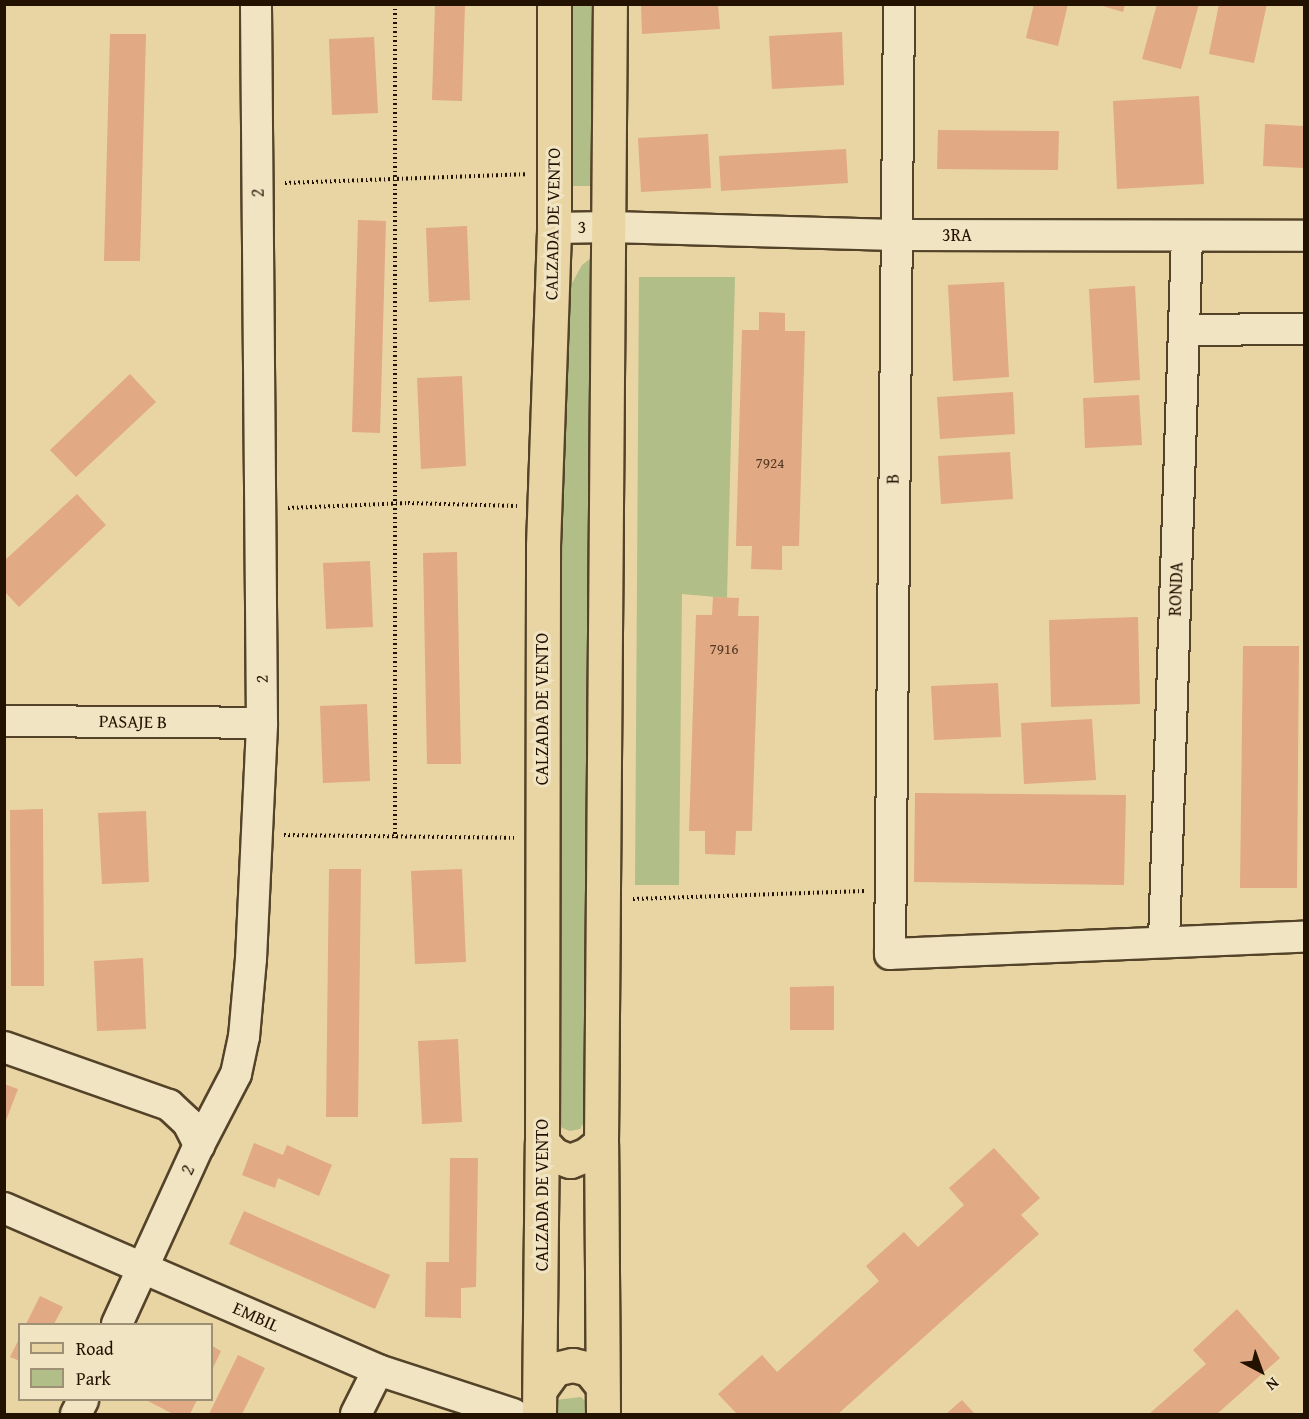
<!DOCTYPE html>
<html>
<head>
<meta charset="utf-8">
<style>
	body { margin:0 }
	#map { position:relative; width:1309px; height:1419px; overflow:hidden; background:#e8d5a3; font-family:"Gentium Book Plus",serif }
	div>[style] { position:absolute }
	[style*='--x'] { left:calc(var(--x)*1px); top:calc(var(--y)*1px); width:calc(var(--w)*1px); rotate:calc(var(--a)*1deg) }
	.green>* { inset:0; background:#b2be88 }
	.building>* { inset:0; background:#e1a984 }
	.path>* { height:4px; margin-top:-2px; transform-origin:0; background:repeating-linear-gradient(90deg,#231200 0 1.5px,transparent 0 4.5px) }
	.roads { filter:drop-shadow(2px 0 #544329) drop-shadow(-2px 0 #544329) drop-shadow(0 2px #544329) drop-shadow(0 -2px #544329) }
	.minor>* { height:30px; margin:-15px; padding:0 15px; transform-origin:15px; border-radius:15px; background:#f0e4c3 }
	.major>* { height:33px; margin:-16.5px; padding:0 16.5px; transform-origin:16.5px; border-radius:16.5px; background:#e8d5a3 }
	span { translate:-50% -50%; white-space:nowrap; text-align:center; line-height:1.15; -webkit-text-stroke:6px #f0e4c3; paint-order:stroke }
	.number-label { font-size:15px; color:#523821 }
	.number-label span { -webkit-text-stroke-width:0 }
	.street-label { font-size:18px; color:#231200 }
	.frame { position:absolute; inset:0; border:6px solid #231200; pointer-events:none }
	.legend { position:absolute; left:18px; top:1323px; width:195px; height:78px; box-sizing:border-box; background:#f0e4c3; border:2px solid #9e9075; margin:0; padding:8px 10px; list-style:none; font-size:18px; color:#231200 }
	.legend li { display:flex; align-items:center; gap:12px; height:30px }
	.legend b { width:30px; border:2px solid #9e9075 }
	.north { position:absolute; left:1231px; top:1341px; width:60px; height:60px; -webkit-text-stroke:4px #f0e4c3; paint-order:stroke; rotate:139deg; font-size:16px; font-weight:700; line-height:24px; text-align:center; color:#231200 }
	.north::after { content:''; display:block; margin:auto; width:21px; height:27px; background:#231200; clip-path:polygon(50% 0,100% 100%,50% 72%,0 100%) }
</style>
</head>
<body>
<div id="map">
	<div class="green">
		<div style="clip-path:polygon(564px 5px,597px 5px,596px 186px,563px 186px)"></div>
		<div style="clip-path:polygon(595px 255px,586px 1119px,580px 1129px,570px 1131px,562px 1128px,559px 1121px,560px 313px,565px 296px,582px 265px)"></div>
		<div style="clip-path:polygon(639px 277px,735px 277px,727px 598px,682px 594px,679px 885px,635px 885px)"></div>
		<div style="clip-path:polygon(581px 1397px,599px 1414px,545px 1414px,555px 1400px)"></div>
	</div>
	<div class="building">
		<div style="clip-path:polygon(435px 4px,465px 4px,462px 101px,432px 100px)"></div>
		<div style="clip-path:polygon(1034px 4px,1068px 4px,1058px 46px,1026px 38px)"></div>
		<div style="clip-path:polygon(1157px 4px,1199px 4px,1181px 69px,1142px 59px)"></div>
		<div style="clip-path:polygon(1219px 4px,1267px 4px,1254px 63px,1209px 54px)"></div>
		<div style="clip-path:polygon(641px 5px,718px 5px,720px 29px,642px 34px)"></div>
		<div style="clip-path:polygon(1099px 5px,1125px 5px,1123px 12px)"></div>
		<div style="clip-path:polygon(842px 32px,844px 85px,772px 89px,769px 36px)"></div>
		<div style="clip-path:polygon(110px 34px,146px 34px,140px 261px,104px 261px)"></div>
		<div style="clip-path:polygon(374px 37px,378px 113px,332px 115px,329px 39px)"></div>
		<div style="clip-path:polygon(1199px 96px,1204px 184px,1117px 189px,1113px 101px)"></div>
		<div style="clip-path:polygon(1265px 124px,1304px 126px,1304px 168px,1263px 166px)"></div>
		<div style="clip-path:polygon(938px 130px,1059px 131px,1058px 170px,937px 169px)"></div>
		<div style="clip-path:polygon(708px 134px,711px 188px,641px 192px,638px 138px)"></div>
		<div style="clip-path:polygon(846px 149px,848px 183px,721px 191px,719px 156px)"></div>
		<div style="clip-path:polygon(358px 220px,386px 221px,380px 433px,352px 432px)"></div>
		<div style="clip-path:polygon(467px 226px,470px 300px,429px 302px,426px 228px)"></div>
		<div style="clip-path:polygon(1004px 282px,1009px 377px,953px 381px,948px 285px)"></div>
		<div style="clip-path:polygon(1135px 286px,1140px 380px,1094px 383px,1089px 289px)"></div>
		<div style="clip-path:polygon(759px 312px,785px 313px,785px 331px,805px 331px,799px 546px,782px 546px,782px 570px,751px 569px,752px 546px,736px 546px,742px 330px,759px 330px)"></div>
		<div style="clip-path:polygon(130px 374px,156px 402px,76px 477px,50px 450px)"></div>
		<div style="clip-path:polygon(462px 376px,466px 466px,421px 469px,417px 378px)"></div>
		<div style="clip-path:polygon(1013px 392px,1015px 434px,940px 439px,937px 397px)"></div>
		<div style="clip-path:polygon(1139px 395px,1142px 445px,1085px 448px,1083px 398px)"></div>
		<div style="clip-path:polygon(1010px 452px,1013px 499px,941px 504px,938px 456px)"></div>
		<div style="clip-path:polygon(77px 494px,106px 525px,19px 607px,4px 591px,4px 561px)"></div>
		<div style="clip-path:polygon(457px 552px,461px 764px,427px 764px,423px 553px)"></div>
		<div style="clip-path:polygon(370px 561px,373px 627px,326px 629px,323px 563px)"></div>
		<div style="clip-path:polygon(713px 597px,739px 598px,738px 616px,759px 616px,752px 831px,736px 831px,735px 855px,705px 854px,705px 831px,689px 831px,696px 615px,712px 615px)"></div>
		<div style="clip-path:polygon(1138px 617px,1140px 704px,1051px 707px,1049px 620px)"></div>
		<div style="clip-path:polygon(1243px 646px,1299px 646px,1297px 888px,1240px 888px)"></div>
		<div style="clip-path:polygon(998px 683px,1001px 737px,934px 740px,931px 686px)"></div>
		<div style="clip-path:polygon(367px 704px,370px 781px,323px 783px,320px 706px)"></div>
		<div style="clip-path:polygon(1092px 719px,1096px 780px,1024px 784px,1021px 723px)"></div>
		<div style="clip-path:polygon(915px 793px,1126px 795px,1124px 885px,914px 882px)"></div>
		<div style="clip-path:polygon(43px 809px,44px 986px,11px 986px,10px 810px)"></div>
		<div style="clip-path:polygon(146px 811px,149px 882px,102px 884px,98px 813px)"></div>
		<div style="clip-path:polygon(329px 869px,361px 869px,358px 1117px,326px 1117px)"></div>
		<div style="clip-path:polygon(462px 869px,466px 962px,415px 964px,411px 871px)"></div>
		<div style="clip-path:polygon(143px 958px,146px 1029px,97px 1031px,94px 961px)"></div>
		<div style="clip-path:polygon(834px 986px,834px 1030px,790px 1030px,790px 987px)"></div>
		<div style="clip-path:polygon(458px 1039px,462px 1122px,422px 1124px,418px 1041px)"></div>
		<div style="clip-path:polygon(4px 1084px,18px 1089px,5px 1123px,4px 1123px)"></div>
		<div style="clip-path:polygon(254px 1143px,283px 1155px,287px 1145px,332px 1165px,319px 1196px,278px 1178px,275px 1188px,242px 1175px)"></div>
		<div style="clip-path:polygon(994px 1148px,1040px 1198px,1021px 1215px,1039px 1234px,838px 1414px,737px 1414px,718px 1394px,762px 1355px,777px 1372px,879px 1281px,866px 1266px,904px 1232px,918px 1247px,964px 1205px,949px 1188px)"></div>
		<div style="clip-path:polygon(450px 1158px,478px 1158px,476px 1287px,461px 1288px,461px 1318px,425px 1317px,426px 1262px,449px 1262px)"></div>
		<div style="clip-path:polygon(244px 1211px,390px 1275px,375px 1309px,229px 1244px)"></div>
		<div style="clip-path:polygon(40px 1296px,63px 1307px,54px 1324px,26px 1324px)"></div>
		<div style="clip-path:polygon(1237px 1309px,1280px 1358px,1217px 1414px,1149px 1414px,1206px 1364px,1193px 1350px)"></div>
		<div style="clip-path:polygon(20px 1337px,20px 1361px,10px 1357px)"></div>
		<div style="clip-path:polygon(212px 1346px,221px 1351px,212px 1370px)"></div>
		<div style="clip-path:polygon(238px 1355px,265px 1368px,242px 1414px,209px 1414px)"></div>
		<div style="clip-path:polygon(146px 1400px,197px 1400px,190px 1414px,173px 1414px)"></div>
		<div style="clip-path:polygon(962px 1400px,975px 1414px,946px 1414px)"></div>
	</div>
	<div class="path">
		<div style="--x:285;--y:183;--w:242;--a:-2.1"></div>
		<div style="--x:288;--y:508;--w:120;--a:-2.4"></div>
		<div style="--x:408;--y:503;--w:109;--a:1.6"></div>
		<div style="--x:284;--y:835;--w:230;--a:0.7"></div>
		<div style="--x:395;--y:838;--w:834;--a:-90"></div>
		<div style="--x:633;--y:899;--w:232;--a:-2"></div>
	</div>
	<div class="roads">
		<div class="minor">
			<div style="--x:899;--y:4;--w:950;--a:90.54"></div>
			<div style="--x:890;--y:954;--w:414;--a:-2.4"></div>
			<div style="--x:554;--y:228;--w:56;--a:-1"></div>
			<div style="--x:610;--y:227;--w:285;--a:1.6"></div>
			<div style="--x:895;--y:235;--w:409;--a:0.1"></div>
			<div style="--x:1184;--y:330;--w:120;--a:-0.5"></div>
			<div style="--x:4;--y:721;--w:258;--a:0.4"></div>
			<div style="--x:1164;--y:941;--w:705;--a:-88.13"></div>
			<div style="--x:4;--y:1047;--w:175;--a:19.4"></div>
			<div style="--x:169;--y:1105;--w:26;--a:43"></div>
			<div style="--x:188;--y:1123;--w:25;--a:63"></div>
			<div style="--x:4;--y:1208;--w:408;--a:23.4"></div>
			<div style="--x:378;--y:1370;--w:142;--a:18.1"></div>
			<div style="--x:117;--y:1324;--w:197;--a:-65.4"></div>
			<div style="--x:199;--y:1145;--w:80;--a:-62.5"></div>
			<div style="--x:236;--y:1074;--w:38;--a:-78"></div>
			<div style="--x:244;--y:1037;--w:78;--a:-84.9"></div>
			<div style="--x:251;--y:959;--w:236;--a:-87.3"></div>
			<div style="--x:262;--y:723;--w:719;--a:-90.48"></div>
			<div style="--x:76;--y:1414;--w:16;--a:-63"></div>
			<div style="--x:356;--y:1414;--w:49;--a:-63.4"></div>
		</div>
		<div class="major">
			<div style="--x:542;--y:1142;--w:18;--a:47"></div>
			<div style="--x:554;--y:1155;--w:17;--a:21"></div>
			<div style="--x:570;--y:1161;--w:17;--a:-21"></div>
			<div style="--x:586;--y:1155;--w:19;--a:-39"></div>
			<div style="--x:541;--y:1388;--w:24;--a:-54"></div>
			<div style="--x:555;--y:1369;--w:18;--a:-13"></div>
			<div style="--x:573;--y:1365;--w:16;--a:14"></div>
			<div style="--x:589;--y:1369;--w:19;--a:51"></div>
			<div style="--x:539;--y:1414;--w:272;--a:-89.4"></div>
			<div style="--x:542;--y:1142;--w:596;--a:-89.9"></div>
			<div style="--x:543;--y:546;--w:318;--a:-88"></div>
			<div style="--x:554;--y:228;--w:224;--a:-90"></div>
			<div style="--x:603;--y:1414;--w:271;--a:-90.4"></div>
			<div style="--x:601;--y:1143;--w:1139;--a:-89.55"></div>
		</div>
	</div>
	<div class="number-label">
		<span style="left:770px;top:463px">7924</span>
		<span style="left:724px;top:649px">7916</span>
	</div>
	<div class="street-label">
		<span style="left:258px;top:193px;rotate:-90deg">2</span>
		<span style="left:553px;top:224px;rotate:-89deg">CALZADA DE VENTO</span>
		<span style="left:582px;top:227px;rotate:-1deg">3</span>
		<span style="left:957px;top:235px">3RA</span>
		<span style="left:893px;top:479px;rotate:-90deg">B</span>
		<span style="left:1176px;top:589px;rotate:-88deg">RONDA</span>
		<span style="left:262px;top:679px;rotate:-91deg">2</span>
		<span style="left:542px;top:709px;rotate:-90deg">CALZADA DE VENTO</span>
		<span style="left:133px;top:722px;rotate:1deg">PASAJE B</span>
		<span style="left:188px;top:1170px;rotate:-65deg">2</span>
		<span style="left:542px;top:1195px;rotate:-90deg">CALZADA DE VENTO</span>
		<span style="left:256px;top:1317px;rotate:24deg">EMBIL</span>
	</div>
	<div class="frame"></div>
	<ul class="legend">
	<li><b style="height:8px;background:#e8d5a3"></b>Road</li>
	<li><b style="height:16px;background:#b2be88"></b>Park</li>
	</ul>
	<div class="north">N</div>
</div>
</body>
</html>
